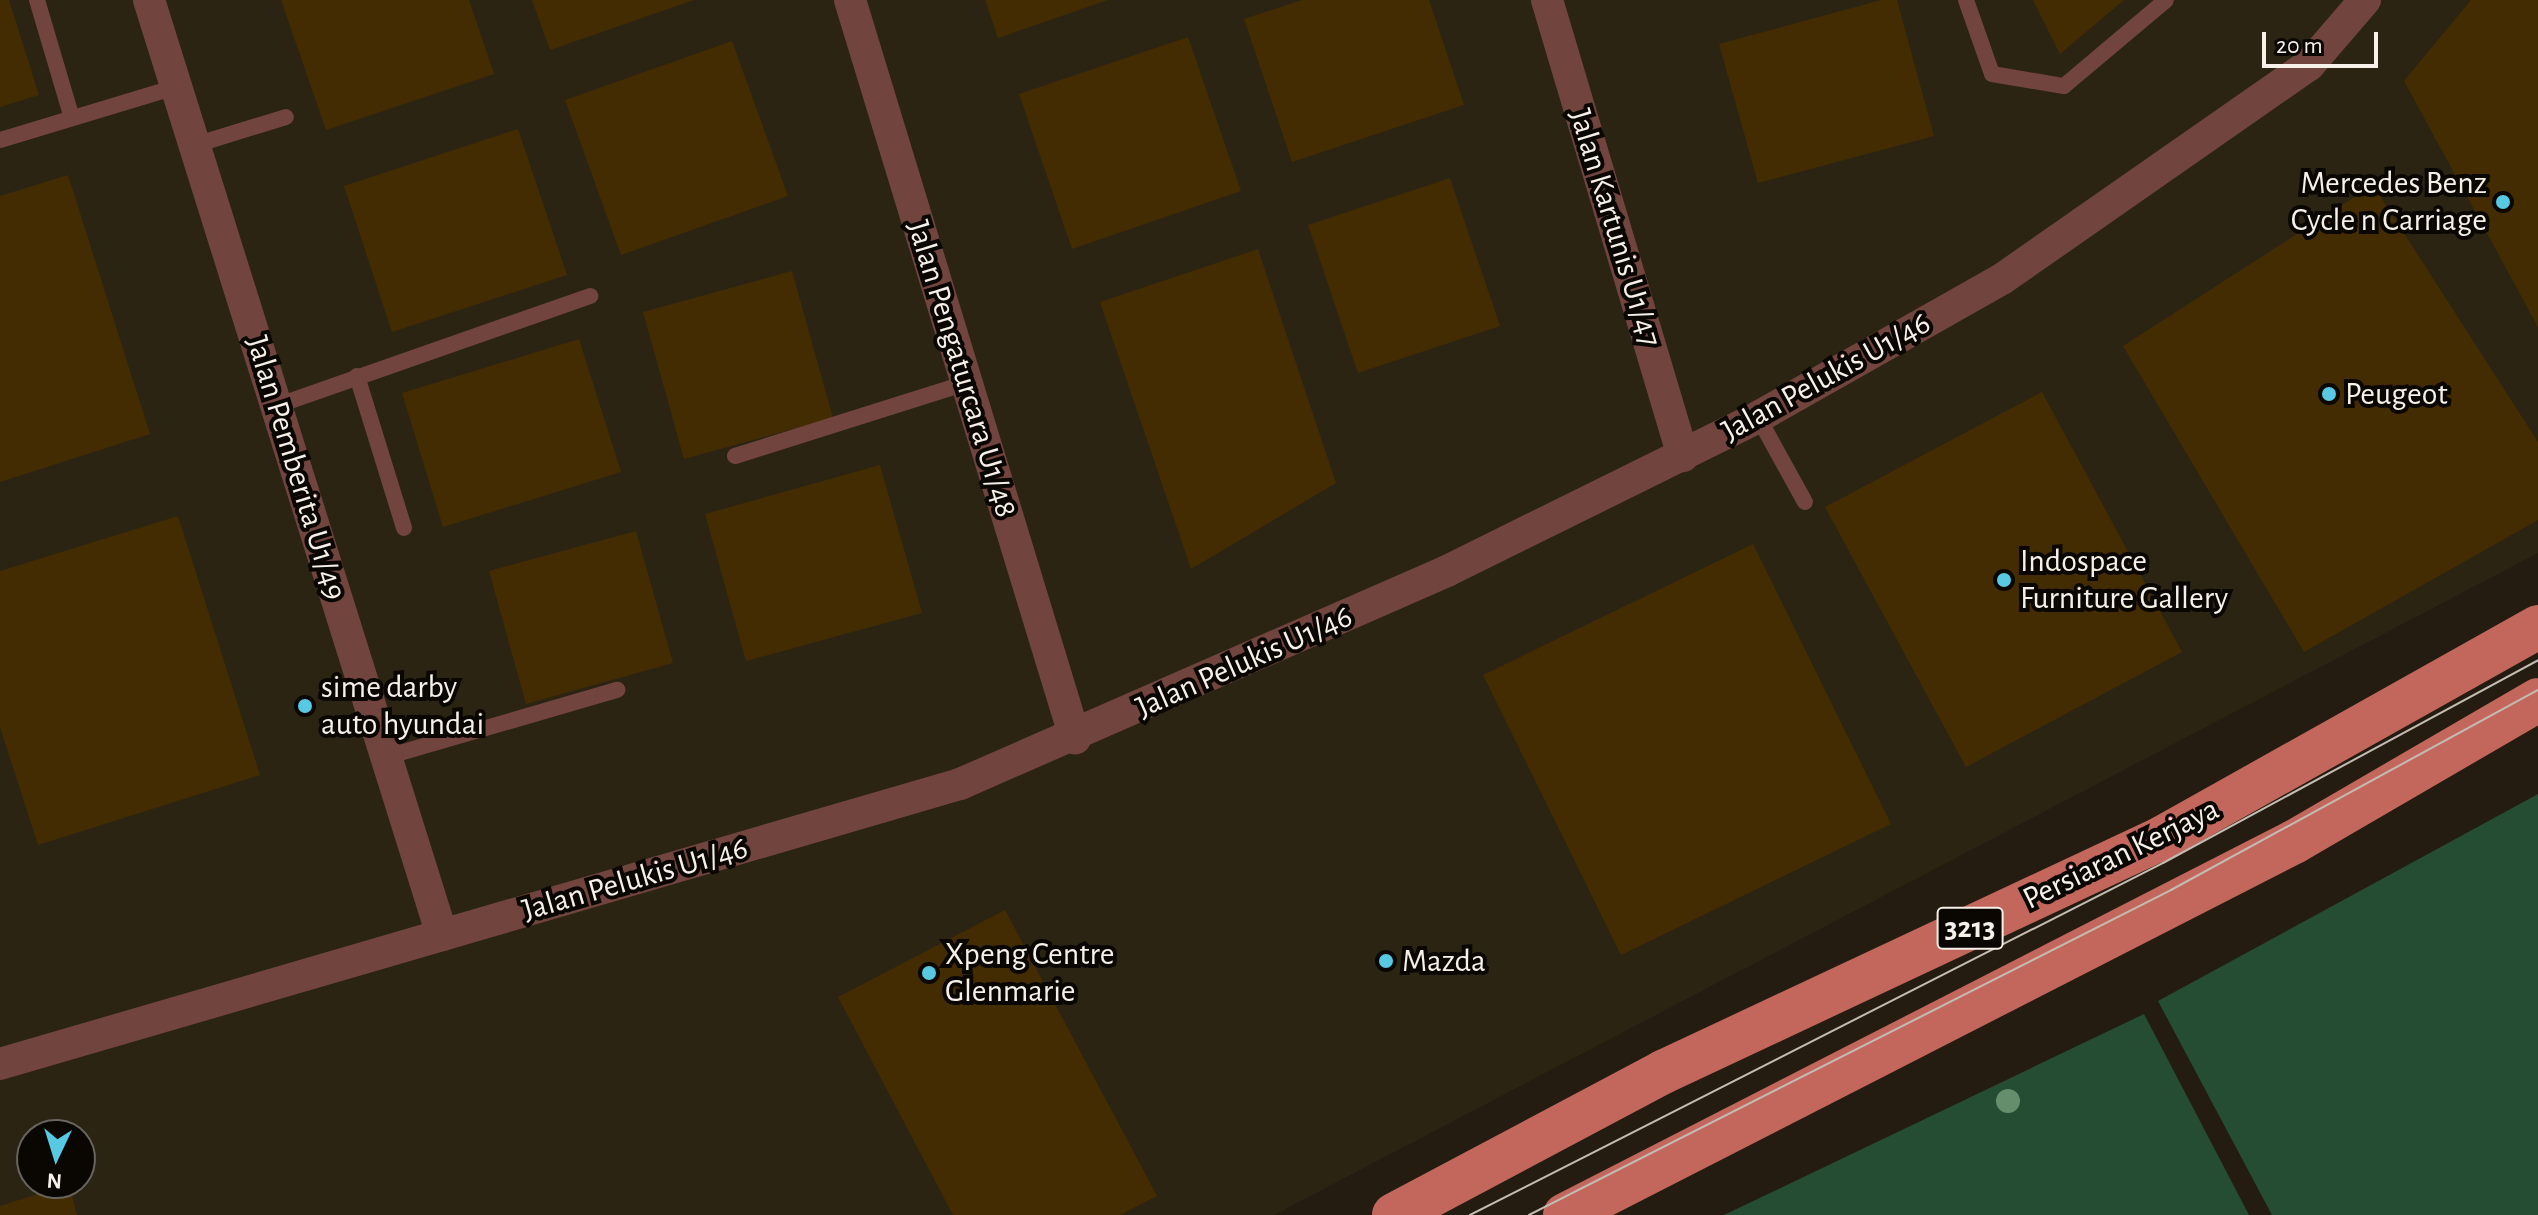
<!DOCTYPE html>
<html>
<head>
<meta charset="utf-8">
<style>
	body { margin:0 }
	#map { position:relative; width:2538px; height:1215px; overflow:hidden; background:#241c10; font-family:"Alegreya Sans",sans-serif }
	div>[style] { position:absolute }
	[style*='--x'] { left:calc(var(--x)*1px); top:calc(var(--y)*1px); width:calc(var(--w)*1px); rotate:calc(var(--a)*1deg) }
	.industrial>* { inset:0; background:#2b2413 }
	.green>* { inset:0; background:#254d34 }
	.building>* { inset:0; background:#442c02 }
	.service>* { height:16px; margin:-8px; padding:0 8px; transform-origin:8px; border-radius:8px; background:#71443e }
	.minor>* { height:32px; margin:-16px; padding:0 16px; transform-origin:16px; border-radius:16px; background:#71443e }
	.primary>* { height:44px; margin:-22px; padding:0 22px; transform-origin:22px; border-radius:22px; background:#c3675d }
	.tram>* { height:2px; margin:-1px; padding:0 1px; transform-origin:1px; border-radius:1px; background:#c2bcb3 }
	.trees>* { width:24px; height:24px; margin:-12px; border-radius:50%; background:#658f6c }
	.dots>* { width:22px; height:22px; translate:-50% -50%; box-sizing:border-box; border:4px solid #0a0703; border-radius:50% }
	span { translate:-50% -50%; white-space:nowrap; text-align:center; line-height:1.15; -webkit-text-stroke:8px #0a0703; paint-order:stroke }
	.shield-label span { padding:2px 6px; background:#0a0703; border:2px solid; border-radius:6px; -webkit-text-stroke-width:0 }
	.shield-label { font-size:30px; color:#f6f0e8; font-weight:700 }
	.poi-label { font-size:32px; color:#f6f0e8 }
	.right { translate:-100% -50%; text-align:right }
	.left { translate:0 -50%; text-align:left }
	.street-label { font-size:32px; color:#f6f0e8 }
	.north { position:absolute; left:16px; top:1119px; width:80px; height:80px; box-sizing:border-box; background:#0a0703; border:2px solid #68645f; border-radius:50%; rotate:184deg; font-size:22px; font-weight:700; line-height:32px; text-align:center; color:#f6f0e8 }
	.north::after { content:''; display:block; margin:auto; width:28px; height:36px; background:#58c9e3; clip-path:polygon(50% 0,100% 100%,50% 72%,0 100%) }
	.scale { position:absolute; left:2262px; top:32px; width:116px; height:36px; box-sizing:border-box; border:4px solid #f6f0e8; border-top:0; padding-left:10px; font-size:24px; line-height:28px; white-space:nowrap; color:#f6f0e8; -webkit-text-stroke:6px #0a0703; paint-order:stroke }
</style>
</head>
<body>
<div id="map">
	<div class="industrial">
		<div style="clip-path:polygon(evenodd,0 0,2538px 0,2538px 553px,1274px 1215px,0 1215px,0 0,32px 1135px,80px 1135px,80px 1183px,32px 1183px,32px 1135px)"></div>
	</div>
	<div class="green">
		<div style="clip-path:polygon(2538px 794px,2538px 1215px,2272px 1215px,2158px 1001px)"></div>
		<div style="clip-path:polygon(2144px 1014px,2249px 1215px,1724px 1215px)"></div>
	</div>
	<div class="building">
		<div style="clip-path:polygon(0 0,9px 0,39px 95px,0 107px)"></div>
		<div style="clip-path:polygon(281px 0,469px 0,494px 74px,326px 130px)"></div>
		<div style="clip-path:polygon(532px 0,694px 0,550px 50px)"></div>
		<div style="clip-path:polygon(985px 0,1108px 0,998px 38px)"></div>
		<div style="clip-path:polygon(1302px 0,1429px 0,1464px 105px,1292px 162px,1244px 19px)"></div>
		<div style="clip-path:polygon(1881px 0,1897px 0,1934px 136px,1758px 183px,1719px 44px)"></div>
		<div style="clip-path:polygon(2033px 0,2124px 0,2060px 54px)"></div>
		<div style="clip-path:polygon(2471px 0,2538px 0,2538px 327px,2404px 81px)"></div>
		<div style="clip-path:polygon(1188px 37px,1241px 191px,1072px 249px,1019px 94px)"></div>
		<div style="clip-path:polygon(732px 41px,788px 196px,621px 255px,565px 100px)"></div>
		<div style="clip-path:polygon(518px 129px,567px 275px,392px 332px,344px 186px)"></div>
		<div style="clip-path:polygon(68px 175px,150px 434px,0 482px,0 196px)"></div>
		<div style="clip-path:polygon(1450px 178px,1500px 326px,1358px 373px,1308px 225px)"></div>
		<div style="clip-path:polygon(2373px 185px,2538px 442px,2538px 520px,2304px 652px,2123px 346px)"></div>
		<div style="clip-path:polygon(1258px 249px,1336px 483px,1191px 569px,1100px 302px)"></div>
		<div style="clip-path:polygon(792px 271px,833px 418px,684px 459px,643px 312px)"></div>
		<div style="clip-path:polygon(579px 339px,621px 472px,443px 527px,402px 393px)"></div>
		<div style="clip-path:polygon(2042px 392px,2182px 652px,1966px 767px,1825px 507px)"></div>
		<div style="clip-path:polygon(880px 465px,922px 613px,746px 661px,705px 514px)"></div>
		<div style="clip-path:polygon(178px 516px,260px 775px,38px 845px,0 727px,0 571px)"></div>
		<div style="clip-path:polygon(636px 531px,673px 663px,526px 704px,489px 571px)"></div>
		<div style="clip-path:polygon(1753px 544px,1891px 824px,1621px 955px,1483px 675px)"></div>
		<div style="clip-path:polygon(1005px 910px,1157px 1196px,1120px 1215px,953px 1215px,838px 997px)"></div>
		<div style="clip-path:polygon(69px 1184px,77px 1215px,0 1215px,0 1206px)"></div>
	</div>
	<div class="service">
		<div style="--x:37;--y:0;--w:123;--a:73.5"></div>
		<div style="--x:1966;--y:0;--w:78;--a:70.6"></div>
		<div style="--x:1992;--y:74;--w:73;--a:9.5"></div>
		<div style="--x:2064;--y:86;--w:133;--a:-40.1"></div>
		<div style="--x:0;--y:140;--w:184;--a:-16.8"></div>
		<div style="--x:195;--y:145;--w:95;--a:-17.1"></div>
		<div style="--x:357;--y:376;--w:159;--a:72.8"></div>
		<div style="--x:276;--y:406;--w:333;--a:-19.3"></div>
		<div style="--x:1758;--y:417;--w:97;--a:61.1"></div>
		<div style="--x:735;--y:456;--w:243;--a:-17.5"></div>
		<div style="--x:386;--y:757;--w:241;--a:-16.2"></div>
	</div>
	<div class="minor">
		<div style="--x:149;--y:0;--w:980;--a:72.6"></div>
		<div style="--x:850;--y:0;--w:772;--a:73.04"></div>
		<div style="--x:1547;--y:0;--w:476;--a:73.4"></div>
		<div style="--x:0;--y:1064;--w:1000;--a:-16.26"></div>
		<div style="--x:960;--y:784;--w:532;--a:-23.62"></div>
		<div style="--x:1447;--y:571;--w:347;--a:-26.3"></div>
		<div style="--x:1758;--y:417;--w:280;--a:-29.5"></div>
		<div style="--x:2002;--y:279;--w:374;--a:-34.9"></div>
		<div style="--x:2309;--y:65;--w:86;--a:-49.3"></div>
	</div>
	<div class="primary">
		<div style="--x:1394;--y:1215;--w:305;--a:-28"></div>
		<div style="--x:1663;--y:1072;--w:551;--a:-25.12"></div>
		<div style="--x:2162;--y:838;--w:431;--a:-29.3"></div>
		<div style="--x:1565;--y:1215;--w:819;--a:-27.1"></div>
		<div style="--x:2294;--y:842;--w:282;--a:-30.2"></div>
	</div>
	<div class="tram">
		<div style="--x:1470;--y:1215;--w:777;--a:-26.93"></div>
		<div style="--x:2163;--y:863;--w:426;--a:-28.4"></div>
		<div style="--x:1529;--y:1215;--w:720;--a:-26.85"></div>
		<div style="--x:2171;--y:890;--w:418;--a:-28.6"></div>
	</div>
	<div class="trees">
		<div style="left:2008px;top:1101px"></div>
	</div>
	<div class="dots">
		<div style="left:2503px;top:202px;background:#58c9e3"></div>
		<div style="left:2329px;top:394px;background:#58c9e3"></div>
		<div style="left:2004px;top:580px;background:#58c9e3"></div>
		<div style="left:305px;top:706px;background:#58c9e3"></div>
		<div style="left:1386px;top:961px;background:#58c9e3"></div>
		<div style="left:929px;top:973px;background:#58c9e3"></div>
	</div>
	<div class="shield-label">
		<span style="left:1970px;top:928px">3213</span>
	</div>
	<div class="poi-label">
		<span class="right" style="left:2487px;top:202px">Mercedes Benz<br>Cycle n Carriage</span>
		<span class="left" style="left:2345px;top:394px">Peugeot</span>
		<span class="left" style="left:2020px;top:580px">Indospace<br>Furniture Gallery</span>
		<span class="left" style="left:321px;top:706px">sime darby<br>auto hyundai</span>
		<span class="left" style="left:945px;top:973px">Xpeng Centre<br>Glenmarie</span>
		<span class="left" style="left:1402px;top:961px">Mazda</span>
	</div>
	<div class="street-label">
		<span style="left:1615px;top:228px;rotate:73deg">Jalan Kartunis U1/47</span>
		<span style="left:962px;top:369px;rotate:73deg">Jalan Pengaturcara U1/48</span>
		<span style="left:1826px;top:377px;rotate:-29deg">Jalan Pelukis U1/46</span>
		<span style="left:296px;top:468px;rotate:73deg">Jalan Pemberita U1/49</span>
		<span style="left:1244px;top:662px;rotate:-24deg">Jalan Pelukis U1/46</span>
		<span style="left:2121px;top:854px;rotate:-26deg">Persiaran Kerjaya</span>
		<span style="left:635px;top:879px;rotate:-16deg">Jalan Pelukis U1/46</span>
	</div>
	<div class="north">N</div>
	<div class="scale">20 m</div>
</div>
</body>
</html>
